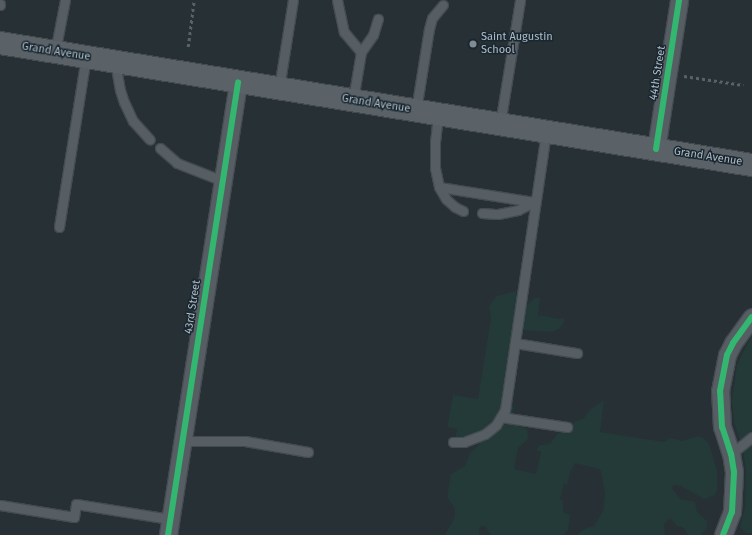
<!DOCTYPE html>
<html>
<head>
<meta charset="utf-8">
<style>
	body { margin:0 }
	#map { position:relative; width:752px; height:535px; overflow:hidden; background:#263035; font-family:"Fira Sans",sans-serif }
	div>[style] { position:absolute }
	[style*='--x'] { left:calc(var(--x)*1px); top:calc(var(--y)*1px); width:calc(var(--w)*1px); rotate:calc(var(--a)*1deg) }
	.green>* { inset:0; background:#233a39 }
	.path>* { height:2.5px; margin-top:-1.25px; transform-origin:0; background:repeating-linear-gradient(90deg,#596266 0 3px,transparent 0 6px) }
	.roads { filter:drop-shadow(1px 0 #444b50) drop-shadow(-1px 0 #444b50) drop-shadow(0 1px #444b50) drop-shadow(0 -1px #444b50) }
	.lane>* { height:9px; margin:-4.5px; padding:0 4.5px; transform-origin:4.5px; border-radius:4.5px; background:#565e63 }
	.street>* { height:17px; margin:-8.5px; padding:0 8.5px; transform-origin:8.5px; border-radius:8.5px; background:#565e63 }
	.secondary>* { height:22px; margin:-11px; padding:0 11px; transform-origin:11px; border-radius:11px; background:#5a6268 }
	.cycleway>* { height:6px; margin:-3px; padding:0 3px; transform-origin:3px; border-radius:3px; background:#33b770 }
	.dots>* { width:11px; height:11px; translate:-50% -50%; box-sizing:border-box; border:2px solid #1a2730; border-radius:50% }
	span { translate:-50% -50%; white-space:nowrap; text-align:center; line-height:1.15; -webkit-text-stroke:3px #1a2730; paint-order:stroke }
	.poi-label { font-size:11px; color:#afbdc7 }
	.left { translate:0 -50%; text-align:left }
	.street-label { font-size:11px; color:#afbdc7 }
</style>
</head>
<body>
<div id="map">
	<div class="green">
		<div style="clip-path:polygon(516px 291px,521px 317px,529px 303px,535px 298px,540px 298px,538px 315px,560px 319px,563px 318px,565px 320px,559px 329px,552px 332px,523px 330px,519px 343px,509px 352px,517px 362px,510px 395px,514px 409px,508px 418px,509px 421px,515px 425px,527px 429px,528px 436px,528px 439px,518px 448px,514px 469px,536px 474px,541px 452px,536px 450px,540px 445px,550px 444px,558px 433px,568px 430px,574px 422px,584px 418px,590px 410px,604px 400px,600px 432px,664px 442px,670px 438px,682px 441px,699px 436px,705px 439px,709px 444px,717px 471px,717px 490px,715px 495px,704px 499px,681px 486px,674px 485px,671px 488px,681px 499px,695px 502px,697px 512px,707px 521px,707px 528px,701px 535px,688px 535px,684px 528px,677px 526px,670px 518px,664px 525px,665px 535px,577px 535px,584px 529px,594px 526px,603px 511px,605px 493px,601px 471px,599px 469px,575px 463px,570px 473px,567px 485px,564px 484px,560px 499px,563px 501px,563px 512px,570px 515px,568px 530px,563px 535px,491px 535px,485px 526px,482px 526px,479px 528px,479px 535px,445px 535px,455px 517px,455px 509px,447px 497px,451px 474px,465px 466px,470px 453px,479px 445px,481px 440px,455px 440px,457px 429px,447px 427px,453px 395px,478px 399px,491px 318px,489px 306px,497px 296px)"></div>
		<div style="clip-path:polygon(752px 335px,752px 533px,746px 533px,740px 527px,745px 508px,746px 469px,743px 450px,734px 422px,732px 400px,737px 365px)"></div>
	</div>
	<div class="path">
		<div style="--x:188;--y:47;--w:47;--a:-82.7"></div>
		<div style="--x:684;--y:76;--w:60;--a:8.7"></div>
	</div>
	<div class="roads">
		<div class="lane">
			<div style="--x:337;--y:0;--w:33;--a:78"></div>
			<div style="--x:344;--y:32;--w:26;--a:50"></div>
			<div style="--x:361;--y:52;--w:49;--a:99.5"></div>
			<div style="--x:0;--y:5;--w:1;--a:-90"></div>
			<div style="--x:55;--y:52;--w:53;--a:-79.1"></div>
			<div style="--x:361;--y:52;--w:21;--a:-55"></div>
			<div style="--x:373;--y:35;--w:17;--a:-73"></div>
			<div style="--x:115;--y:62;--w:28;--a:80"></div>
			<div style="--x:120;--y:90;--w:13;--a:72"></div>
			<div style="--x:124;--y:102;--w:21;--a:65"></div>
			<div style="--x:133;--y:121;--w:25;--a:48"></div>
			<div style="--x:279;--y:88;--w:89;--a:-81"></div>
			<div style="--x:416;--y:110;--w:82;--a:-80.9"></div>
			<div style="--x:429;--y:29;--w:11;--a:-75"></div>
			<div style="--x:432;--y:18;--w:17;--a:-50"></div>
			<div style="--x:438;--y:114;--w:27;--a:96"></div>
			<div style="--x:435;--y:141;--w:27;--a:90"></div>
			<div style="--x:435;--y:168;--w:19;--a:78"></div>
			<div style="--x:439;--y:187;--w:96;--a:9"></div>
			<div style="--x:500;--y:124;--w:126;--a:-80.8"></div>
			<div style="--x:160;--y:148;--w:23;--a:41"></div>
			<div style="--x:177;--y:163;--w:49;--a:21.4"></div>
			<div style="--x:439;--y:187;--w:14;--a:60"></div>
			<div style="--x:446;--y:199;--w:12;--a:42"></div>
			<div style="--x:455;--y:207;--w:9;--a:27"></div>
			<div style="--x:482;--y:213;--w:16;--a:4"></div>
			<div style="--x:498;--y:214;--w:20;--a:-11"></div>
			<div style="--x:518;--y:210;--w:18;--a:-27"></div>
			<div style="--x:59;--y:227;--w:172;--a:-81"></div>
			<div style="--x:515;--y:343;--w:63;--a:9.2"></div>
			<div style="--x:501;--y:417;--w:67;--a:8.6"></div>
			<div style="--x:183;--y:441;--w:62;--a:0"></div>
			<div style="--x:245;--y:441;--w:64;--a:9.9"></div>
			<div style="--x:453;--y:442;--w:11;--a:0"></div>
			<div style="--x:464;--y:442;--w:22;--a:-21"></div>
			<div style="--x:485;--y:434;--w:14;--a:-39"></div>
			<div style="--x:496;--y:425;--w:17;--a:-59"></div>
			<div style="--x:505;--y:410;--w:282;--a:-81.6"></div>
			<div style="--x:731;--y:454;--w:27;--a:-39"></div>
			<div style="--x:0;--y:505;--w:75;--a:9.2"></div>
			<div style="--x:74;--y:517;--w:13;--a:-81"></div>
			<div style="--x:76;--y:504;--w:95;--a:9.1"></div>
		</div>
		<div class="street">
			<div style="--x:656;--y:149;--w:151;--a:-81.2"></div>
			<div style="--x:168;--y:535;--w:458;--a:-81.2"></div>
			<div style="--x:723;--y:535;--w:25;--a:-69"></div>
			<div style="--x:732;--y:512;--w:40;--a:-87.1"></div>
			<div style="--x:734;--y:472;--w:18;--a:-99"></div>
			<div style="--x:731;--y:454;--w:28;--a:-108"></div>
			<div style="--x:722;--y:427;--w:36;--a:-93"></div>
			<div style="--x:720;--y:391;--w:37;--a:-79"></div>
			<div style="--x:727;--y:355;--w:13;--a:-63"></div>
			<div style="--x:733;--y:343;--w:32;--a:-54"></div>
		</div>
		<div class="secondary">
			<div style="--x:0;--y:43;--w:762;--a:9.22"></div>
		</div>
	</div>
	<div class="cycleway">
		<div style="--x:656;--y:149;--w:151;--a:-81.2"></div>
		<div style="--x:168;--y:535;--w:458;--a:-81.2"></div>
		<div style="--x:723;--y:535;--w:25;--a:-69"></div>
		<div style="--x:732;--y:512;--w:40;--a:-87.1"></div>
		<div style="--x:734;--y:472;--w:18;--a:-99"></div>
		<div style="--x:731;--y:454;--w:28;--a:-108"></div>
		<div style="--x:722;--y:427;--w:36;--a:-93"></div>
		<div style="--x:720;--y:391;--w:37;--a:-79"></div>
		<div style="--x:727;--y:355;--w:13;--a:-63"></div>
		<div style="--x:733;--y:343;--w:32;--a:-54"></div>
	</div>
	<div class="dots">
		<div style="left:473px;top:44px;background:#7f8c94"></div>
	</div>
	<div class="poi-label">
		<span class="left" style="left:481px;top:44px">Saint Augustin<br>School</span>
	</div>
	<div class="street-label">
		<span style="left:56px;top:52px;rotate:9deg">Grand Avenue</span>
		<span style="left:658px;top:73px;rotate:-81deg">44th Street</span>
		<span style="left:376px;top:104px;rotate:9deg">Grand Avenue</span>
		<span style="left:708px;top:157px;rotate:9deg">Grand Avenue</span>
		<span style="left:193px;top:307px;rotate:-81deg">43rd Street</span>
	</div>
</div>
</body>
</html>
